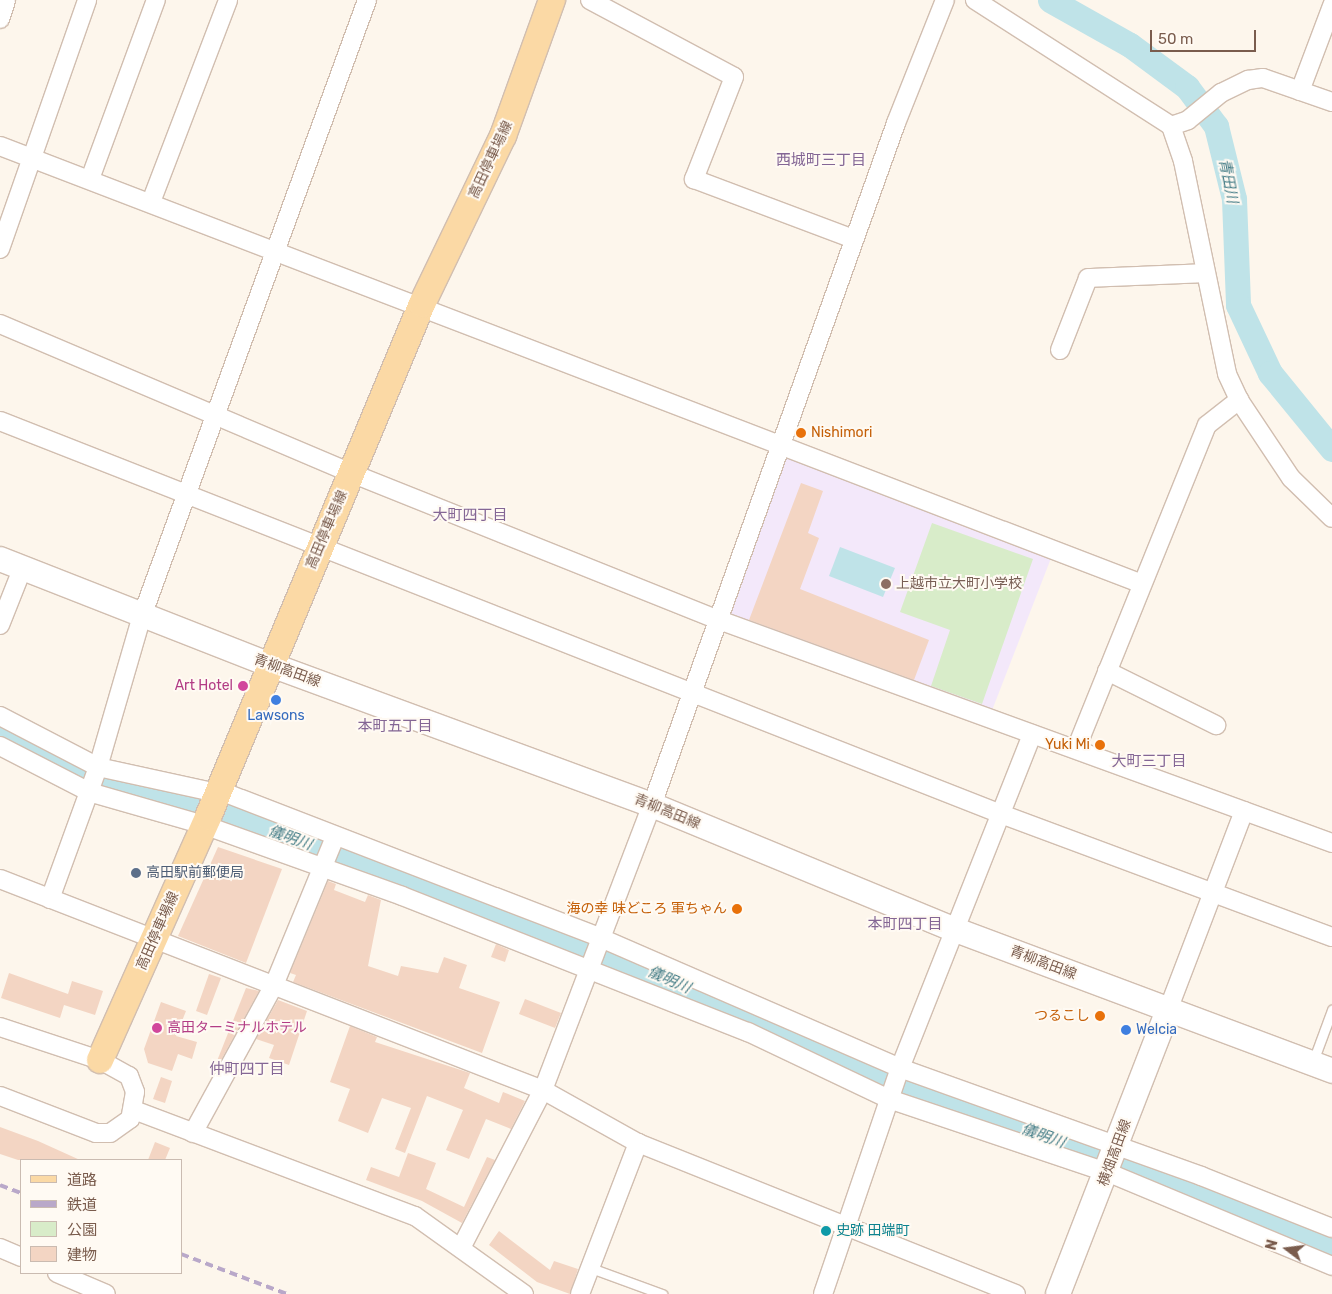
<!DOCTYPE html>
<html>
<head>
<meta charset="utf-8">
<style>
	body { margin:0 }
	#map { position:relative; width:1332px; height:1294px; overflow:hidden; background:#fdf6ec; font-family:Rubik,"Noto Sans JP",sans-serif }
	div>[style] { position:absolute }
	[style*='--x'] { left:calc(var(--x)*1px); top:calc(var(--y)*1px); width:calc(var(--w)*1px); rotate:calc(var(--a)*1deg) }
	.education>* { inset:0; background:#f3e8fa }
	.green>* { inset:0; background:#d8ecc9 }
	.water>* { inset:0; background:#bfe3e8 }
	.river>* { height:25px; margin:-12.5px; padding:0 12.5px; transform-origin:12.5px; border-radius:12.5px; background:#bfe3e8 }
	.building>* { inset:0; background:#f3d5c3 }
	.roads { filter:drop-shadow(1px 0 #d1beb0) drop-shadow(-1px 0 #d1beb0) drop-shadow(0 1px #d1beb0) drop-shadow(0 -1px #d1beb0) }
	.lane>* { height:9px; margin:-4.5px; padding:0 4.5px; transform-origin:4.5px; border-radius:4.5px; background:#fff }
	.street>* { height:18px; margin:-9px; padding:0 9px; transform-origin:9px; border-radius:9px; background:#fff }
	.secondary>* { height:24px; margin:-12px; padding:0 12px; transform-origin:12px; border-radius:12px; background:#fff }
	.primary>* { height:26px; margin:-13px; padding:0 13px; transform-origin:13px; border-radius:13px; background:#fbd9a5 }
	.rail>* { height:4px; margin-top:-2px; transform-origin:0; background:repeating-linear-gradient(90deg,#b9a8c9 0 8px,transparent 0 13px) }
	.dots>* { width:14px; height:14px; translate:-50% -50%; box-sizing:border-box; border:2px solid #fffaf3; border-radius:50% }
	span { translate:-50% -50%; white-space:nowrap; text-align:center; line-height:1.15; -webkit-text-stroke:4px #fffaf3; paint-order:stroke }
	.street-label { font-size:14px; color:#7a5c4d }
	.food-label { font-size:14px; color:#c56008 }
	.left { translate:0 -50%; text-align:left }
	.right { translate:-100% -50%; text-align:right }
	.education-label { font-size:14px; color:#785e54 }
	.hotel-label { font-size:14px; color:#b23c85 }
	.shop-label { font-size:14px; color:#366cbe }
	.service-label { font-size:14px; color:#4e5e75 }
	.culture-label { font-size:14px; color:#0d838f }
	.neighbourhood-label { font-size:15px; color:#846695 }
	.water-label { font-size:15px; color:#437c86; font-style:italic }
	.legend { position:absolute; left:20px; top:1159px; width:162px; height:115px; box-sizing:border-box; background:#fffaf3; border:1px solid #cabbb1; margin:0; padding:6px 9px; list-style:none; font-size:15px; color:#7a5c4d }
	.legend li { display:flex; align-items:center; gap:10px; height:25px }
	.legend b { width:25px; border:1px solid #cabbb1 }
	.north { position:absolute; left:1262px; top:1224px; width:50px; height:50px; -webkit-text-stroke:4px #fffaf3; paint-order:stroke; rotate:285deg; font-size:14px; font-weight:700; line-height:20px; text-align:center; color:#7a5c4d }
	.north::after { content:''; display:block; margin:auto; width:18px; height:22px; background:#7a5c4d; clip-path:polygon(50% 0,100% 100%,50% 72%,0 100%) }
	.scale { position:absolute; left:1150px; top:30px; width:106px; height:22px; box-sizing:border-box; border:2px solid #7a5c4d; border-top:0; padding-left:6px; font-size:15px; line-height:18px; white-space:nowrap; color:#7a5c4d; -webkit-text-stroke:4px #fffaf3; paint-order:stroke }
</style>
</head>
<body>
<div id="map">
	<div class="education">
		<div style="clip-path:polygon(778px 453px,1053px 553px,991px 713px,722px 616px)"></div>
	</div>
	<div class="green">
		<div style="clip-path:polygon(932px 523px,1033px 559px,982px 704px,931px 686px,950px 630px,900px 612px)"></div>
	</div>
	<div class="water">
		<div style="clip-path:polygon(840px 547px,895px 568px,883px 597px,829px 576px)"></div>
	</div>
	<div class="river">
		<div style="--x:1050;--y:0;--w:92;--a:29.4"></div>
		<div style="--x:1130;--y:45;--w:71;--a:36.4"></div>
		<div style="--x:1187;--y:87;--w:49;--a:53.4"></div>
		<div style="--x:1216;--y:126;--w:75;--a:76.1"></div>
		<div style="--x:1234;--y:199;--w:106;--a:87.8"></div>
		<div style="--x:1238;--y:305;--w:75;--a:64.8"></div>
		<div style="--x:1270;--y:373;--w:98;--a:50.8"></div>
		<div style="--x:0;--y:735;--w:89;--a:28.3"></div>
		<div style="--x:78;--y:777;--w:127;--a:13.2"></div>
		<div style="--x:202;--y:806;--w:453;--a:20"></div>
		<div style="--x:628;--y:961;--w:286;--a:24.6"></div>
		<div style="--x:888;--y:1080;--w:291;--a:19.7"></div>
		<div style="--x:1162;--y:1178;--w:183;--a:22.1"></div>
	</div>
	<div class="building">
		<div style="clip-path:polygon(801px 483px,823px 491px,808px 533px,819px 538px,800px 589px,929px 640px,914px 680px,749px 620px)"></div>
		<div style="clip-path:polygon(218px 847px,282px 869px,246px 963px,178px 936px)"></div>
		<div style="clip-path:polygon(328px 881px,336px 884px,334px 890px,365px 902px,368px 895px,381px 900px,368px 966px,398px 976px,401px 966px,438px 973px,444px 957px,467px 965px,459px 988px,500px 1002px,482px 1053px,293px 982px,296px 975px,290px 973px)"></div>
		<div style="clip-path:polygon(496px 944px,509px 950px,505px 962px,491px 957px)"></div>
		<div style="clip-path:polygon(9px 973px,68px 994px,72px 981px,103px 991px,95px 1015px,64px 1005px,60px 1018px,1px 998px)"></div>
		<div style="clip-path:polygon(209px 974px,221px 978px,207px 1015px,196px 1011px)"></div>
		<div style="clip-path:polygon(246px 988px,259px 991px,215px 1071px,213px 1071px)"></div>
		<div style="clip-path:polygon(525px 999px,561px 1013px,555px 1028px,519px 1014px)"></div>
		<div style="clip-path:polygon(278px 1000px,307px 1011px,289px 1065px,269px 1058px,274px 1045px,256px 1039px)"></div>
		<div style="clip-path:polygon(161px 1002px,186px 1011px,176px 1036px,197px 1042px,192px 1059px,178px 1054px,172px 1071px,148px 1063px,144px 1049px)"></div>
		<div style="clip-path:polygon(350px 1026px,377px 1037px,375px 1042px,470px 1073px,464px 1088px,499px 1103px,503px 1092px,525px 1101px,511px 1129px,486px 1119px,469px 1159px,446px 1150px,463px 1110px,427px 1096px,405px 1153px,395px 1149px,411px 1108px,382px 1098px,368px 1133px,338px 1121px,350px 1089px,330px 1082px)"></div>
		<div style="clip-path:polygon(161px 1077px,172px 1081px,165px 1103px,153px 1099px)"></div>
		<div style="clip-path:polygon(0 1127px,38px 1141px,80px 1160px,18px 1160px,0 1154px)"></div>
		<div style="clip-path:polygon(155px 1142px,170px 1148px,165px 1160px,148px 1160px)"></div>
		<div style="clip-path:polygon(408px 1153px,436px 1163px,426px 1189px,464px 1207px,487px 1157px,495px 1160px,462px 1223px,422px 1201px,366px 1180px,371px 1167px,399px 1177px)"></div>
		<div style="clip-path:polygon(499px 1231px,550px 1270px,554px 1261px,578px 1269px,570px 1294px,537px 1282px,489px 1245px)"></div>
	</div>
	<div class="roads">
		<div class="lane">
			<div style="--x:1312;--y:1064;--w:58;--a:-69.7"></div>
			<div style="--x:591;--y:1268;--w:76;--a:20.1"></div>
		</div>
		<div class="street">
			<div style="--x:590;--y:0;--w:163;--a:28.1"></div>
			<div style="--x:734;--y:77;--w:110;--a:111.4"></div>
			<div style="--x:694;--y:179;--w:171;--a:20.6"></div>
			<div style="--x:975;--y:0;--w:233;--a:32.7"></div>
			<div style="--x:1171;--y:126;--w:37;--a:71"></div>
			<div style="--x:1183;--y:161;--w:217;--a:78.3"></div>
			<div style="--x:1227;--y:374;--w:29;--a:65"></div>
			<div style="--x:1239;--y:400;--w:94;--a:56.3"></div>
			<div style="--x:1291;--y:478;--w:57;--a:44.3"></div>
			<div style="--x:0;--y:19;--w:20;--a:-72"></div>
			<div style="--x:1300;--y:91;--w:91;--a:-69.4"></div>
			<div style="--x:1171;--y:126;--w:18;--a:-19"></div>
			<div style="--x:1188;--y:120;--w:43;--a:-39.3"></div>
			<div style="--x:1221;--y:93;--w:30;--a:-26"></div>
			<div style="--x:1248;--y:80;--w:15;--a:-8"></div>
			<div style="--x:1263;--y:78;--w:73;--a:19.2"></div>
			<div style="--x:0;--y:146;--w:1223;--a:20.98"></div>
			<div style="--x:90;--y:179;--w:191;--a:-69.8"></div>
			<div style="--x:151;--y:202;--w:216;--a:-69.1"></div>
			<div style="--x:0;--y:249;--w:264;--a:-70.7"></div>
			<div style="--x:0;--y:324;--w:381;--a:23"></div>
			<div style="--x:351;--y:473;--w:396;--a:21.8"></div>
			<div style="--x:719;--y:620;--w:652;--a:19.99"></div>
			<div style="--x:1060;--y:350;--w:77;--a:-68.7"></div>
			<div style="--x:1088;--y:278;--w:117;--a:-2.4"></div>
			<div style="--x:0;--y:421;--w:1075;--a:21.44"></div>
			<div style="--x:1001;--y:814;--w:353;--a:20.4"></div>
			<div style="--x:0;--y:625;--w:62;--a:-68.4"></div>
			<div style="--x:1107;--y:671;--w:122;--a:26.4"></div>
			<div style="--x:0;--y:716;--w:110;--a:27.5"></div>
			<div style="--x:98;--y:767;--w:122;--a:12.3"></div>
			<div style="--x:0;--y:746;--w:100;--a:27.3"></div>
			<div style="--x:89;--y:792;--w:120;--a:16"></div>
			<div style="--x:204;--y:825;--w:210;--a:19.7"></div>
			<div style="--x:402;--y:896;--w:372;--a:21.5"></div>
			<div style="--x:748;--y:1032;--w:156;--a:25.4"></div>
			<div style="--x:889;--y:1099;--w:232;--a:18.6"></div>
			<div style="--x:1109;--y:1173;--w:242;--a:22.6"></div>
			<div style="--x:1076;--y:749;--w:349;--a:-68"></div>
			<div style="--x:1207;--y:425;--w:41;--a:-38"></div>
			<div style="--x:218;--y:790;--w:411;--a:21.1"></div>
			<div style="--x:601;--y:938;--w:326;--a:23.5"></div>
			<div style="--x:900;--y:1068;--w:320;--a:19.7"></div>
			<div style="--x:1201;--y:1176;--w:141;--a:21.7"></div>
			<div style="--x:0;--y:879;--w:583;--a:21.24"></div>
			<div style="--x:543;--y:1090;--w:109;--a:29.2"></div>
			<div style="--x:638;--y:1143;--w:407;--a:21.8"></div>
			<div style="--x:50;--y:899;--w:140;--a:-70"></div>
			<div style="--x:98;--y:767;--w:157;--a:-73.8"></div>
			<div style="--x:142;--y:616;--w:656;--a:-69.93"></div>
			<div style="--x:1168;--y:1010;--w:213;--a:-69.1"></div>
			<div style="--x:0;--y:1027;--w:105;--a:18.3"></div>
			<div style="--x:100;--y:1060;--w:33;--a:29"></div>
			<div style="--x:129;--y:1076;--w:17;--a:69"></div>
			<div style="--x:135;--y:1092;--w:27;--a:100"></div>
			<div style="--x:130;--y:1119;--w:24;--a:145"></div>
			<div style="--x:110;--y:1133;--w:14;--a:180"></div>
			<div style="--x:96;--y:1133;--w:103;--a:-158.9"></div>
			<div style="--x:134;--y:1110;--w:300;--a:20.7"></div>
			<div style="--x:415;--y:1216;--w:134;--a:35.6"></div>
			<div style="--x:193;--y:1133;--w:169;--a:-61.3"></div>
			<div style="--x:274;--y:985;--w:160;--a:-67.6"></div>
			<div style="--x:462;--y:1246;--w:176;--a:-62.6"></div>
			<div style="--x:543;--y:1090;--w:305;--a:-69.1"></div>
			<div style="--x:652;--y:805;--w:724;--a:-70.31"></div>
			<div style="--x:896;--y:123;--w:132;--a:-68.3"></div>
			<div style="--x:0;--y:1248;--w:23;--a:23"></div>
			<div style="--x:57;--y:1273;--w:53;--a:23.2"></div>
			<div style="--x:580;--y:1294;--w:162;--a:-69"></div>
			<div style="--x:823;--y:1294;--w:239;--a:-71.2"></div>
			<div style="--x:900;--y:1068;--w:359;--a:-68.4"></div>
		</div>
		<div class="secondary">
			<div style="--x:0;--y:559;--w:291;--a:21.4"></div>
			<div style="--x:271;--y:665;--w:406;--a:20.2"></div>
			<div style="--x:652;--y:805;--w:326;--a:22.4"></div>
			<div style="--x:953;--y:929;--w:405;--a:20.5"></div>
			<div style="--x:1058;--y:1294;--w:305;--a:-68.8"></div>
		</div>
		<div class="primary">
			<div style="--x:100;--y:1060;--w:266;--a:-66"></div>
			<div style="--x:208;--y:817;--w:556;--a:-67.36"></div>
			<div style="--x:422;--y:304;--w:187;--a:-64.3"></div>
			<div style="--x:503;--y:136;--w:145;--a:-70.2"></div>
		</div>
	</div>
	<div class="rail">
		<div style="--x:0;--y:1185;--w:22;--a:21"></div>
		<div style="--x:181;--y:1254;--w:113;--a:20.7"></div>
	</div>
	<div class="dots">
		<div style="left:801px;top:433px;background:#e8710a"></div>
		<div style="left:886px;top:584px;background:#8d6e63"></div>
		<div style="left:243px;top:686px;background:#d1479c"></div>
		<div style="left:276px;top:700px;background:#3f7fe0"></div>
		<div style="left:1100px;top:745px;background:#e8710a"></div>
		<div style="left:136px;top:873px;background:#5c6f8a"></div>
		<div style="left:737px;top:909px;background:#e8710a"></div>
		<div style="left:1100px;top:1016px;background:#e8710a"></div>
		<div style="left:157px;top:1028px;background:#d1479c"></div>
		<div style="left:1126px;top:1030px;background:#3f7fe0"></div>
		<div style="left:826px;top:1231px;background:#0f9aa8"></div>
	</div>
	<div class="street-label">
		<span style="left:491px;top:160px;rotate:-65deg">高田停車場線</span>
		<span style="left:327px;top:530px;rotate:-67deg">高田停車場線</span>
		<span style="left:287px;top:671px;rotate:20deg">青柳高田線</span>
		<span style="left:667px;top:812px;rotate:22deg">青柳高田線</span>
		<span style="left:158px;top:931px;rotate:-66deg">高田停車場線</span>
		<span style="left:1043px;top:963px;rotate:21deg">青柳高田線</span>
		<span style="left:1115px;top:1153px;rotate:-70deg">横畑高田線</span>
	</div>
	<div class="food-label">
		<span class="left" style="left:811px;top:433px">Nishimori</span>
		<span class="right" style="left:1090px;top:745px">Yuki Mi</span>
		<span class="right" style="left:727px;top:909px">海の幸 味どころ 軍ちゃん</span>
		<span class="right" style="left:1090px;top:1016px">つるこし</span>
	</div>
	<div class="education-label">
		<span class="left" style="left:896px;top:584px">上越市立大町小学校</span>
	</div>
	<div class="hotel-label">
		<span class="right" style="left:233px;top:686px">Art Hotel</span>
		<span class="left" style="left:167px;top:1028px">高田ターミナルホテル</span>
	</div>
	<div class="shop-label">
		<span style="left:276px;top:716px">Lawsons</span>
		<span class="left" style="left:1136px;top:1030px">Welcia</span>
	</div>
	<div class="service-label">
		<span class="left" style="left:146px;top:873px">高田駅前郵便局</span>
	</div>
	<div class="culture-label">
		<span class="left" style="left:836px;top:1231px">史跡 田端町</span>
	</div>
	<div class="neighbourhood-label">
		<span style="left:821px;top:161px">西城町三丁目</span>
		<span style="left:470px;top:516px">大町四丁目</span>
		<span style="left:395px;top:727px">本町五丁目</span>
		<span style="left:1149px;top:762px">大町三丁目</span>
		<span style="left:905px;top:925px">本町四丁目</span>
		<span style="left:247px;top:1070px">仲町四丁目</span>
	</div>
	<div class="water-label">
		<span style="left:1228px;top:181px;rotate:79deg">青田川</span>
		<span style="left:290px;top:838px;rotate:20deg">儀明川</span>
		<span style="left:669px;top:980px;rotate:24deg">儀明川</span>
		<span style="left:1043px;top:1136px;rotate:20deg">儀明川</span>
	</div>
	<ul class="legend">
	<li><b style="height:6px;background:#fbd9a5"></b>道路</li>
	<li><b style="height:6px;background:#b9a8c9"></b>鉄道</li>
	<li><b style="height:14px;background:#d8ecc9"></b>公園</li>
	<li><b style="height:14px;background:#f3d5c3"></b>建物</li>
	</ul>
	<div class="north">N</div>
	<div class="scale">50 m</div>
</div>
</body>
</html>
